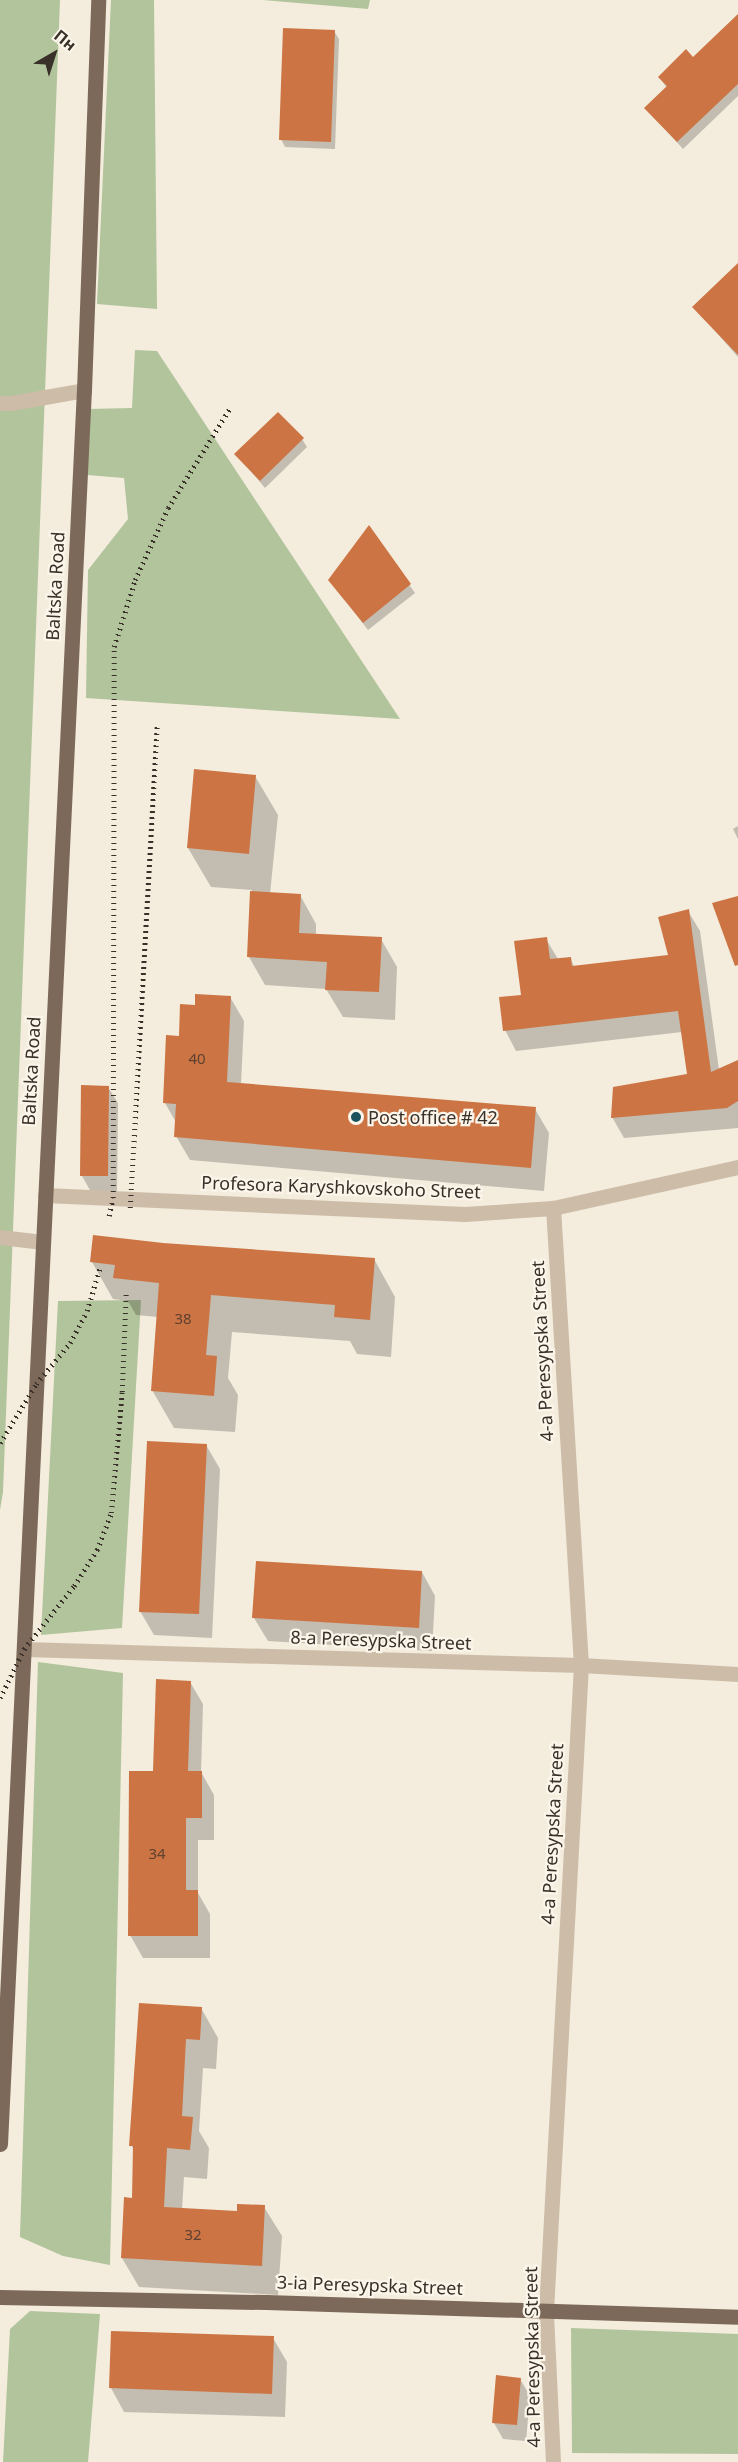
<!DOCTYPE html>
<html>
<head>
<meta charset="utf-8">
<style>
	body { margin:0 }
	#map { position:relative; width:738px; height:2462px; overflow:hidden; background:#f4ecdd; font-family:"Noto Sans",sans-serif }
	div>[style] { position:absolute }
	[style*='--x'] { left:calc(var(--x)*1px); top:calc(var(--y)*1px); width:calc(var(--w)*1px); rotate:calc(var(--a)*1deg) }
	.green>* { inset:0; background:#b2c49c }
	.shadow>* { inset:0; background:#0003 }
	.building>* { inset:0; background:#cc7443 }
	.minor>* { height:15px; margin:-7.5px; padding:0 7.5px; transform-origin:7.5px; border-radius:7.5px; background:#cdbda8 }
	.major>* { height:15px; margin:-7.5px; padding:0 7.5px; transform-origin:7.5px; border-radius:7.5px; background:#7c6959 }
	.rail>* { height:4.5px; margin-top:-2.25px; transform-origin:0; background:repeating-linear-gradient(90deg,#393029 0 1.5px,transparent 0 6px) }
	.dots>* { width:16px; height:16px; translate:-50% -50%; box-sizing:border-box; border:3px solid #fbf5ea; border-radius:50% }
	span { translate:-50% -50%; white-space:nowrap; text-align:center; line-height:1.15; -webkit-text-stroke:4.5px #fbf5ea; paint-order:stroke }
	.number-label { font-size:15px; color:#5e4130 }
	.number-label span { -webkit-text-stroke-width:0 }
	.street-label { font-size:18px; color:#393029 }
	.poi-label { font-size:18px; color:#393029 }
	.left { translate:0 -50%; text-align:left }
	.north { position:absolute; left:24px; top:24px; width:60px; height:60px; -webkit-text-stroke:4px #fbf5ea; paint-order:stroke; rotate:39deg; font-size:16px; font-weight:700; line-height:24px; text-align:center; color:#393029 }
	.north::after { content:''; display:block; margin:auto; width:21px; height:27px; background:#393029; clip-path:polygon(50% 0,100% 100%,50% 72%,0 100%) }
</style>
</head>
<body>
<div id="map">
	<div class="green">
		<div style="clip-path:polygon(0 0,60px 0,3px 1492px,0 1510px)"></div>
		<div style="clip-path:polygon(111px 0,154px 0,157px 309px,97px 304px)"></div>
		<div style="clip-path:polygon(263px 0,370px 0,368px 9px)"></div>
		<div style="clip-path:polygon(135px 350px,157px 351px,400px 719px,86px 698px,88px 570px,128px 519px,124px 478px,87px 475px,88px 409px,132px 408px)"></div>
		<div style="clip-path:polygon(141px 1300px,122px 1628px,41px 1635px,58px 1301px)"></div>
		<div style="clip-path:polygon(38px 1662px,123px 1673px,110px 2265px,63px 2256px,20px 2237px)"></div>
		<div style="clip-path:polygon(30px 2311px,100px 2314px,88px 2462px,3px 2462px,10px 2329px)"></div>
		<div style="clip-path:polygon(571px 2328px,738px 2334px,738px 2454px,572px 2453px)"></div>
	</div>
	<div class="shadow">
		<div style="clip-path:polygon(738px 16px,738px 96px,683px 149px,646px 108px,667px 88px,659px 77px,693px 59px)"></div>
		<div style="clip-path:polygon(334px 31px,339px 39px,335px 149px,285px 147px,281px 139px)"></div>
		<div style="clip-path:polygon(738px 269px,738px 357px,694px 307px)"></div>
		<div style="clip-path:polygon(302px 439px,307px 447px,265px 488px,236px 454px)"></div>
		<div style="clip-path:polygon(369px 528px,415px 593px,368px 630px,330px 580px)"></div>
		<div style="clip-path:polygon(255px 776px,278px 815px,270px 894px,300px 895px,316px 924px,316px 936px,381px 939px,397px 967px,395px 1020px,343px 1017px,326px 989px,265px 985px,249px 957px,252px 890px,211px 887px,188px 848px)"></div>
		<div style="clip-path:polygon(738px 826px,738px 839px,733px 829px)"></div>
		<div style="clip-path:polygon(688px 911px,700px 931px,719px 1070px,738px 1062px,738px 1128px,624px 1138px,612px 1117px,688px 1075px,682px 1032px,516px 1051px,505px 1030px,546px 939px,558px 959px,570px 958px,575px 968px,669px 957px)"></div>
		<div style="clip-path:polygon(230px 997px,244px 1021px,241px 1084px,535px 1109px,549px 1133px,544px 1191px,190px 1160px,176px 1136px,177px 1124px,165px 1103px,180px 1037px)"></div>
		<div style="clip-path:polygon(108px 1087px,118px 1103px,117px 1192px,91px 1192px,82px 1176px)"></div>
		<div style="clip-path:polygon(162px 1244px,374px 1259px,395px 1297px,391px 1357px,357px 1354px,350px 1341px,232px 1332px,228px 1378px,238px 1395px,235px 1432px,174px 1428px,152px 1390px,158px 1317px,136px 1315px,128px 1301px,113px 1299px,92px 1262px)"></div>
		<div style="clip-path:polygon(206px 1445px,220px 1469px,212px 1638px,154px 1635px,140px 1611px)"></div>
		<div style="clip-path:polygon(422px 1572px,435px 1596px,432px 1651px,268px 1641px,254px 1618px)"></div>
		<div style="clip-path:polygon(190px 1682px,203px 1704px,201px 1772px,214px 1795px,214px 1840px,198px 1840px,198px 1893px,210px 1914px,210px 1958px,143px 1958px,130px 1935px,154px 1772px)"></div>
		<div style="clip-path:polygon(201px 2008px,218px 2038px,216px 2069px,203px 2068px,199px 2131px,209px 2148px,207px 2179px,184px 2177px,182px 2210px,239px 2213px,264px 2207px,282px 2236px,278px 2295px,139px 2287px,122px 2258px,133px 2199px,135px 2152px,131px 2145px)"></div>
		<div style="clip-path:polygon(273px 2338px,287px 2362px,285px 2417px,124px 2412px,111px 2388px)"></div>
		<div style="clip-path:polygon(520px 2379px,530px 2396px,526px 2441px,503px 2439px,494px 2423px)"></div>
	</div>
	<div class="building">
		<div style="clip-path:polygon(738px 14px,738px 84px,677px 142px,644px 108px,667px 86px,658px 77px,686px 49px,693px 57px)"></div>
		<div style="clip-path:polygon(283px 28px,335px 30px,331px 142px,279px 140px)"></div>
		<div style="clip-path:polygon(738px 263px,738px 355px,692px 307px)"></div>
		<div style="clip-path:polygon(278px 412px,304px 438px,260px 481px,234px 454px)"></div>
		<div style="clip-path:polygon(369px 525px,411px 584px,363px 623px,328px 580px)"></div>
		<div style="clip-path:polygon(194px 769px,256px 775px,249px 854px,187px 848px)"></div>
		<div style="clip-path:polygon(250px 891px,301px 894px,299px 933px,382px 937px,379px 992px,325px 990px,327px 962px,247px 957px)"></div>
		<div style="clip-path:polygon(738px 896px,738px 965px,735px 966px,712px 903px)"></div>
		<div style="clip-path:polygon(689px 909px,711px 1072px,738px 1060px,738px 1101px,727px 1108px,611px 1118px,613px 1087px,687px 1074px,678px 1011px,503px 1031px,499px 997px,521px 995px,514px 941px,547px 937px,550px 959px,571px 957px,572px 966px,668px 955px,658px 917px)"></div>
		<div style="clip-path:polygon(195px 994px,231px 996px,227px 1082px,536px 1107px,531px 1168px,174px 1137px,176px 1104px,163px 1103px,166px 1035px,179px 1036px,180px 1004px,195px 1005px)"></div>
		<div style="clip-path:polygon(81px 1085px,109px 1086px,108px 1176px,80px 1176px)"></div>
		<div style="clip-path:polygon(93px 1235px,163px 1243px,375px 1258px,370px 1320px,334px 1317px,335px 1305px,211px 1295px,206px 1355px,217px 1356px,214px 1396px,151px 1391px,159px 1283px,113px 1278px,115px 1265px,90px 1262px)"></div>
		<div style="clip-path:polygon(147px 1441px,207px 1444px,199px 1614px,139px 1612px)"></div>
		<div style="clip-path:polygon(256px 1561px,422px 1571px,419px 1628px,252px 1618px)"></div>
		<div style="clip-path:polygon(156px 1679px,191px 1681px,188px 1771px,202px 1771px,202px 1818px,186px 1818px,186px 1890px,198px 1890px,198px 1936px,128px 1936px,129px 1771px,153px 1771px)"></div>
		<div style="clip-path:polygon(139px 2003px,202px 2007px,200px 2040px,186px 2039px,182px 2116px,193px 2117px,190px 2150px,167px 2148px,164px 2207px,237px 2211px,237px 2204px,265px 2205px,262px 2266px,121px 2258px,124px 2197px,132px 2198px,133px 2146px,129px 2146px)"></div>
		<div style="clip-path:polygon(111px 2331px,274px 2336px,272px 2394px,109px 2388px)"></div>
		<div style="clip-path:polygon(496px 2375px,521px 2378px,517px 2425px,492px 2423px)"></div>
	</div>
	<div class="minor">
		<div style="--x:0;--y:403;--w:11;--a:0"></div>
		<div style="--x:11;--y:403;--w:74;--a:-10.1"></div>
		<div style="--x:45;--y:1195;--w:420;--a:2.6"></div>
		<div style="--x:465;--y:1214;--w:88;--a:-3.9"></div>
		<div style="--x:553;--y:1208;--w:189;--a:-12.5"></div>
		<div style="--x:0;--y:1237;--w:43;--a:6.6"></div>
		<div style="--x:24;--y:1649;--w:557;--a:1.65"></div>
		<div style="--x:581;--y:1665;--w:157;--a:3.3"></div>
		<div style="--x:553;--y:2462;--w:151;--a:-92.7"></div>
		<div style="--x:546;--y:2311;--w:647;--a:-86.9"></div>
		<div style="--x:581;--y:1665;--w:458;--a:-93.5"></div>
	</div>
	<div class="major">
		<div style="--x:0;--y:2144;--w:1756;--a:-87.26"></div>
		<div style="--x:84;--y:390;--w:390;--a:-87.9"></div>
		<div style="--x:0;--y:2297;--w:266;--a:1.1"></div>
		<div style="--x:266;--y:2302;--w:472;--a:1.8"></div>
	</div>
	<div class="rail">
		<div style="--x:130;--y:1208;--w:484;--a:-86.8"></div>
		<div style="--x:109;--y:1216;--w:18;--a:-77"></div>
		<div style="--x:113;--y:1198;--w:551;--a:-89.9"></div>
		<div style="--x:114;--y:647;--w:70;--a:-72.6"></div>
		<div style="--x:135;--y:580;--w:79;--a:-65.4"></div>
		<div style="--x:168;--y:508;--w:118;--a:-58.2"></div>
		<div style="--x:0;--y:1443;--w:69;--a:-58.6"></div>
		<div style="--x:36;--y:1384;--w:53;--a:-50.3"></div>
		<div style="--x:70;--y:1343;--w:36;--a:-62"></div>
		<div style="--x:87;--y:1311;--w:46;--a:-73.5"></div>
		<div style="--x:0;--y:1698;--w:55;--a:-63.9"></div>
		<div style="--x:24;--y:1649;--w:80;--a:-51.6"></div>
		<div style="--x:74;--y:1586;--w:43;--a:-57.4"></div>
		<div style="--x:97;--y:1550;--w:40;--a:-69"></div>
		<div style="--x:111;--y:1513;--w:121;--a:-84.8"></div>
		<div style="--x:122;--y:1392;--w:99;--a:-87.7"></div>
	</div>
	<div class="dots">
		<div style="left:356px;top:1117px;background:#1c515d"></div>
	</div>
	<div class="number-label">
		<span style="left:197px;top:1059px">40</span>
		<span style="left:183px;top:1319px">38</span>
		<span style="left:157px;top:1854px">34</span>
		<span style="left:193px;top:2235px">32</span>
	</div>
	<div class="street-label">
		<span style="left:55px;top:586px;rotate:-87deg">Baltska Road</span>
		<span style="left:31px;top:1071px;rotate:-87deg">Baltska Road</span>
		<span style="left:341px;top:1187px;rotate:2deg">Profesora Karyshkovskoho Street</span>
		<span style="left:542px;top:1351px;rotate:-93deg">4-a Peresypska Street</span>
		<span style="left:381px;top:1640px;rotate:2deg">8-a Peresypska Street</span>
		<span style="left:552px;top:1834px;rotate:-87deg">4-a Peresypska Street</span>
		<span style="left:370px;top:2285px;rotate:2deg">3-ia Peresypska Street</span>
		<span style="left:532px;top:2357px;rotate:-91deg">4-a Peresypska Street</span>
	</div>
	<div class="poi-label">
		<span class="left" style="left:368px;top:1117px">Post office # 42</span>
	</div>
	<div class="north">Пн</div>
</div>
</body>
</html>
